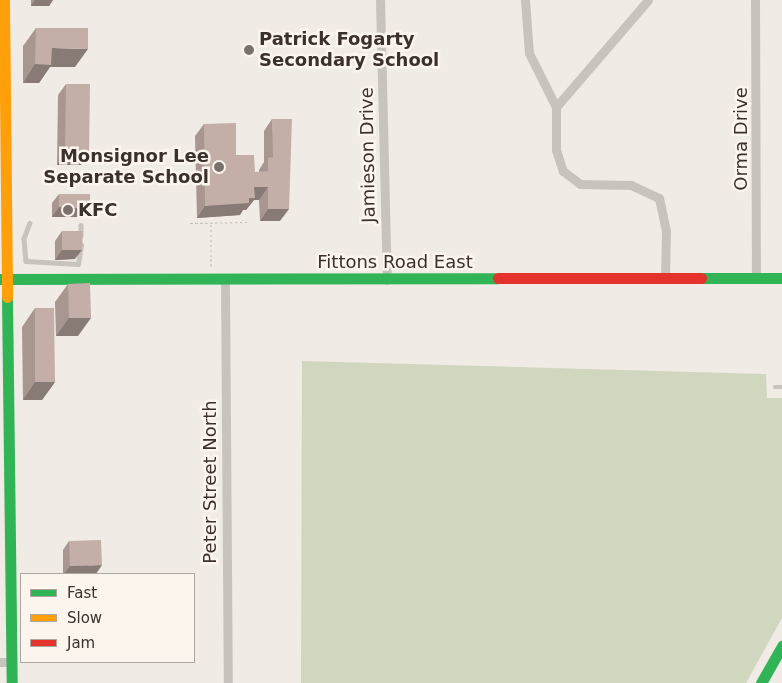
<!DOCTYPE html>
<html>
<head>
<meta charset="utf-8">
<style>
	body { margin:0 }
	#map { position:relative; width:782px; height:683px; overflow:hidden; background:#f0ebe5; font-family:"DejaVu Sans",sans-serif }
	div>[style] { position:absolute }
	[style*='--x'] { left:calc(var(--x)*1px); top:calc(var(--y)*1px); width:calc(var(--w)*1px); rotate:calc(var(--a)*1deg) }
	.green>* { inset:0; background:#d1d6bf }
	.path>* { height:1px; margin-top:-0.5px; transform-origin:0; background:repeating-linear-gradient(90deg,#c2bbb6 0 2.5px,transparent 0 5px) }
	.lane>* { height:4.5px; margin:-2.25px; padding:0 2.25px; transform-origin:2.25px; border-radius:2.25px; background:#c9c3be }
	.street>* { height:9px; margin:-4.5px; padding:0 4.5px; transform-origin:4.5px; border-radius:4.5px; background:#c9c3be }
	.fast>* { height:11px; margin:-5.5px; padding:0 5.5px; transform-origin:5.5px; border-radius:5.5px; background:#30b455 }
	.slow>* { height:11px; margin:-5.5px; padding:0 5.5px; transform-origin:5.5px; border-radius:5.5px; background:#ff9f0a }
	.jam>* { height:11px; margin:-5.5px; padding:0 5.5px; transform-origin:5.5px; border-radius:5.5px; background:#e5322d }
	.wall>* { inset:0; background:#a89690 }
	.shaded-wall>* { inset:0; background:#887a75 }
	.building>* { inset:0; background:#c3afa7 }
	.dots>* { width:14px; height:14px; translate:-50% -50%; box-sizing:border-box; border:2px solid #fbf5ee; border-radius:50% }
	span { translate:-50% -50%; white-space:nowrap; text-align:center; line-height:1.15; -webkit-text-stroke:5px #fbf5ee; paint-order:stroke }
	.poi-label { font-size:18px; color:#3b302b; font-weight:700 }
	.left { translate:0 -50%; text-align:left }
	.right { translate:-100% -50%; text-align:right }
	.street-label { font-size:18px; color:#3b302b }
	.legend { position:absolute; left:20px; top:573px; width:175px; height:90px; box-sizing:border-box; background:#fbf5ee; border:1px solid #aea6a0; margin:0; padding:6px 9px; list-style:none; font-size:15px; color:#3b302b }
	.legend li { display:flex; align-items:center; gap:10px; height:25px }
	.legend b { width:25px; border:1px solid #aea6a0 }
</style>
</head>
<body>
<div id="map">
	<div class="green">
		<div style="clip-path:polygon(302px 361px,766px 374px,767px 398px,782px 398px,782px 618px,746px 683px,301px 683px)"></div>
	</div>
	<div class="path">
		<div style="--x:190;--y:223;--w:58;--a:-1"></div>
		<div style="--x:211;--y:224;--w:43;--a:90"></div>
	</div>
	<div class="lane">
		<div style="--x:30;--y:223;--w:17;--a:111"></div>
		<div style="--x:24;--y:239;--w:22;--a:85"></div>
		<div style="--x:26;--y:261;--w:52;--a:3.3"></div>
		<div style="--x:78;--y:264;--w:19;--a:-81"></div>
		<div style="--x:81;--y:225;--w:10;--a:90"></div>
		<div style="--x:775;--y:387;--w:7;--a:0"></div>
	</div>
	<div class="street">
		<div style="--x:380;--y:0;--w:280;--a:88.6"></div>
		<div style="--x:525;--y:0;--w:53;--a:85.7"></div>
		<div style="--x:529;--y:53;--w:60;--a:63.4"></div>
		<div style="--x:556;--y:107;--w:43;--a:90"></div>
		<div style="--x:556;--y:150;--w:22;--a:72"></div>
		<div style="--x:563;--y:171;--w:21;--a:37"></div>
		<div style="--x:580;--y:184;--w:51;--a:1.1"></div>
		<div style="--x:631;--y:185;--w:31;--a:25"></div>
		<div style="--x:659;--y:198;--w:34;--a:78"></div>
		<div style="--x:666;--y:231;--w:47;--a:91.2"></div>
		<div style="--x:755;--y:0;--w:277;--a:89.8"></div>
		<div style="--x:556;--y:107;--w:141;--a:-49.3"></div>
		<div style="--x:225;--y:280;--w:403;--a:89.6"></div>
		<div style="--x:0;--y:662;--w:11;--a:0"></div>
	</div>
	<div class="fast">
		<div style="--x:701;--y:278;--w:81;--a:0"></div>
		<div style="--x:0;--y:279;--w:498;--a:-0.1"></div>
		<div style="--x:7;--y:297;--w:386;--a:89.3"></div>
		<div style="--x:761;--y:683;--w:43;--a:-60.4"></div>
	</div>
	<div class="slow">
		<div style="--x:4;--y:0;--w:297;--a:89.4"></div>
	</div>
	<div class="jam">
		<div style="--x:498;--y:278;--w:203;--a:0"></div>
	</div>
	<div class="wall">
		<div style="clip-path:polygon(31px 0,53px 0,49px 6px,31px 6px)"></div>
		<div style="clip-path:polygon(36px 28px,75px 67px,50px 67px,39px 83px,23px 83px,23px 46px)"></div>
		<div style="clip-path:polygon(66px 84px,81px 165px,57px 165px,58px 95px)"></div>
		<div style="clip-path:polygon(272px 119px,280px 221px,260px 221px,259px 200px,254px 200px,246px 210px,243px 210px,240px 215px,197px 218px,195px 136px,204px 124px,236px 155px,255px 172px,259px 172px,259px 170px,264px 162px,264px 131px)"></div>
		<div style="clip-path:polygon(59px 194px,83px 217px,52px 217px,52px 203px)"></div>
		<div style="clip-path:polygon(62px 231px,75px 259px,55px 260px,55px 241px)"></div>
		<div style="clip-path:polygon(68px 284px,78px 336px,56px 336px,55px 302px)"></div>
		<div style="clip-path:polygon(35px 308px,55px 382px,42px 400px,23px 400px,22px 327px)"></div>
		<div style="clip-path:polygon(69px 541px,96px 574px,63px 574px,63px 550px)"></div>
	</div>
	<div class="shaded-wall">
		<div style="clip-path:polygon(35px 0,53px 0,49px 6px,31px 6px)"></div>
		<div style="clip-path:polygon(52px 48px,88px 49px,75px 67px,50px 67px,39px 83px,23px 83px,35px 64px)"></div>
		<div style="clip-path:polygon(65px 153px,89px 154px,81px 165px,57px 165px)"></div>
		<div style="clip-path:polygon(254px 187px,268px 187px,259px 200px,254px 200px,246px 210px,243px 210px,240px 215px,197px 218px,205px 206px)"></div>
		<div style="clip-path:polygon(59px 207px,90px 208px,83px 217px,52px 217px)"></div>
		<div style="clip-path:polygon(268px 209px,289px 209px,280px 221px,260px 221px)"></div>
		<div style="clip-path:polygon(62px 250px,82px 250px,75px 259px,55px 260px)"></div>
		<div style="clip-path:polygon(69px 318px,91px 318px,78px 336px,56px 336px)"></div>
		<div style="clip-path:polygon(35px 382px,55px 382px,42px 400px,23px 400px)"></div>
		<div style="clip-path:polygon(102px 565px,96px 574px,64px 574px,70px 566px)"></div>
	</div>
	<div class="building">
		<div style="clip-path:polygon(36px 28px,88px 28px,88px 49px,52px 48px,51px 65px,35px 64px)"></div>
		<div style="clip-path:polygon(66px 84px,90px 84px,89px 154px,65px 153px)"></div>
		<div style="clip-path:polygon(272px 119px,292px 119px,289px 209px,268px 209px,268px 187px,254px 187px,255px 198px,249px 198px,249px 203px,205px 206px,204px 124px,236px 123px,236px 155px,254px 155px,255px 172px,268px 171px,268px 158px,273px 157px)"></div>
		<div style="clip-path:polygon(59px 194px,90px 194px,90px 208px,59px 207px)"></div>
		<div style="clip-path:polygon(62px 231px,83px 231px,82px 250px,62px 250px)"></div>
		<div style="clip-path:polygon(90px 283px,91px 318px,69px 318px,68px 284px)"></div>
		<div style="clip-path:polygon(35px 308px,54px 308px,55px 382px,35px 382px)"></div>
		<div style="clip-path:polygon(101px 540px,102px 565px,70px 566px,69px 541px)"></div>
	</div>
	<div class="dots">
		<div style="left:249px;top:50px;background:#7a716c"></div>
		<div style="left:219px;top:167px;background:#7a716c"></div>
		<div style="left:68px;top:210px;background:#7a716c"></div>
	</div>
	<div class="poi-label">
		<span class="left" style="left:259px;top:50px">Patrick Fogarty<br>Secondary School</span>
		<span class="right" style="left:209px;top:167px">Monsignor Lee<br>Separate School</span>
		<span class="left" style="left:78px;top:210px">KFC</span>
	</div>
	<div class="street-label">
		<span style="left:741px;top:139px;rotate:-90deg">Orma Drive</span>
		<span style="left:368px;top:155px;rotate:-91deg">Jamieson Drive</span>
		<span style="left:395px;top:262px">Fittons Road East</span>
		<span style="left:210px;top:482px;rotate:-90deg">Peter Street North</span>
	</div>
	<ul class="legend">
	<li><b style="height:6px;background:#30b455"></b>Fast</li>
	<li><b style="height:6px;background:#ff9f0a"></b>Slow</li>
	<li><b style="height:6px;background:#e5322d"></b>Jam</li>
	</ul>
</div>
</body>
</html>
